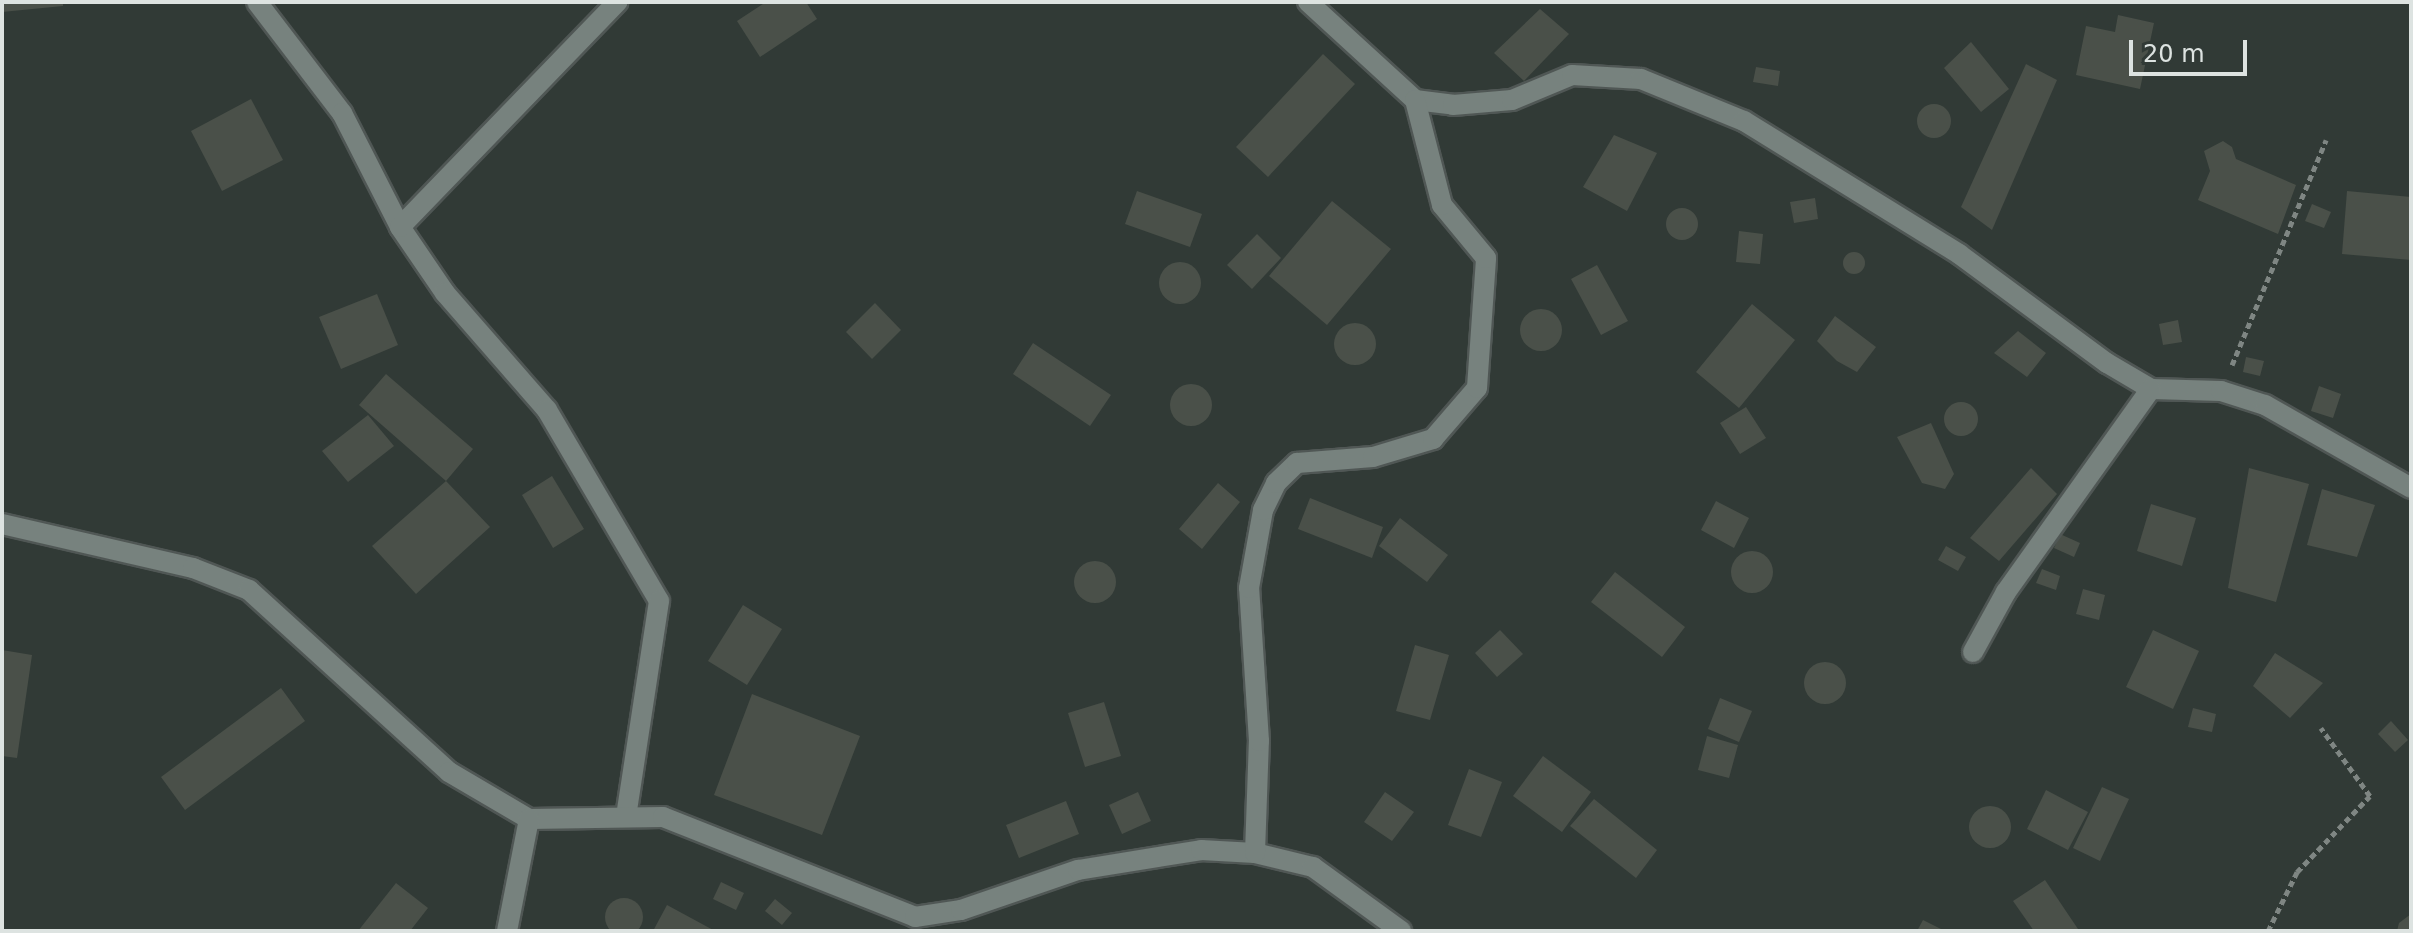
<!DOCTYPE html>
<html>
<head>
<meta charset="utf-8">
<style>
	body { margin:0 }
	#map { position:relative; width:2413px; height:933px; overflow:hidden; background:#313a36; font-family:"DejaVu Sans",sans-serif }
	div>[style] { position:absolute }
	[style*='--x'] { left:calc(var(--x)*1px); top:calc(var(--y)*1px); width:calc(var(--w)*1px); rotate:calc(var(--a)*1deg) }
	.building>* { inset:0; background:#4a5049 }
	.round { border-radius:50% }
	.path>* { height:5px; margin-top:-2.5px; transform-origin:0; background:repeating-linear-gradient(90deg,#7f8683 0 6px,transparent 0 10px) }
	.roads { filter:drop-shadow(2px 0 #505755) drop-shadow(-2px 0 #505755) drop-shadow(0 2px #505755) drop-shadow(0 -2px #505755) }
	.street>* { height:20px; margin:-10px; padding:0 10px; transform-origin:10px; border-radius:10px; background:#77827e }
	span { translate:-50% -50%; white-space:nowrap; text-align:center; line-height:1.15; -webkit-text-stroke:7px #313a36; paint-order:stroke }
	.frame { position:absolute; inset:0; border:4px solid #dde3e1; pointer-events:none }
	.scale { position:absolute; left:2129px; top:40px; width:118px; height:36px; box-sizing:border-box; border:4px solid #dde3e1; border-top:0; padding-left:10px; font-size:24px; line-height:28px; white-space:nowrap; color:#dde3e1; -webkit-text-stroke:6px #313a36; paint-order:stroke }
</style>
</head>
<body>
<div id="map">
	<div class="building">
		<div style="clip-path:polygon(2px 2px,63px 2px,63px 6px,2px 12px)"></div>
		<div style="clip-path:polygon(766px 2px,806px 2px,817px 19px,760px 57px,737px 21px)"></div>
		<div style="clip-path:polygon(1540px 9px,1569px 34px,1524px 81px,1494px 53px)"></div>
		<div style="clip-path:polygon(2118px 15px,2154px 23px,2140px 89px,2076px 75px,2086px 26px,2115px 32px)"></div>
		<div style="clip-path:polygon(1971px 42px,2009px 89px,1981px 112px,1944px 68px)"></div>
		<div style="clip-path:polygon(1323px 54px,1355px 84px,1268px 177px,1236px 147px)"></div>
		<div style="clip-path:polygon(2026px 64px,2057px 80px,1992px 230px,1961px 207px)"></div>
		<div style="clip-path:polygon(1756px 67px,1780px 71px,1778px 86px,1753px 82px)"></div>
		<div style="clip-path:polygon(251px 99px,283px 160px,222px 191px,191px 131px)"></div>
		<div class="round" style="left:1917px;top:104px;width:34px;height:34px"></div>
		<div style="clip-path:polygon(1614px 135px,1657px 153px,1627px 211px,1583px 187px)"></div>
		<div style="clip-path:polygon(2223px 141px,2232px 147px,2236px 159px,2296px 185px,2278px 234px,2198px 200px,2210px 171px,2204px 151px)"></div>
		<div style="clip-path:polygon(1137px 191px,1202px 214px,1190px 247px,1125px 224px)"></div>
		<div style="clip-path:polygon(2347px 191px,2411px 197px,2411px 260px,2342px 254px)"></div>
		<div style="clip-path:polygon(1815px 198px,1818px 219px,1794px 223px,1790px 202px)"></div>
		<div style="clip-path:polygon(1332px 201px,1391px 249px,1327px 325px,1269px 276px)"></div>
		<div style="clip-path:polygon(2312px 204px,2331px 212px,2324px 228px,2305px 221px)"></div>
		<div class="round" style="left:1666px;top:208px;width:32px;height:32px"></div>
		<div style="clip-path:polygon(1739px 231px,1763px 234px,1760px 264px,1736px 262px)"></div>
		<div style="clip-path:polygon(1257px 234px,1281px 258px,1252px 289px,1227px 265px)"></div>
		<div class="round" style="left:1843px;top:252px;width:22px;height:22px"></div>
		<div class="round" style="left:1159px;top:262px;width:42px;height:42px"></div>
		<div style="clip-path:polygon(1597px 265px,1628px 321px,1601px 335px,1571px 279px)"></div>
		<div style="clip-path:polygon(377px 294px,398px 345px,341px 369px,319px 317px)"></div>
		<div style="clip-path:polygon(875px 303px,901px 330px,872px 359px,846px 332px)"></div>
		<div style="clip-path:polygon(1752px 304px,1795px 340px,1739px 408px,1696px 372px)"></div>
		<div class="round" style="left:1520px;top:309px;width:42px;height:42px"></div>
		<div style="clip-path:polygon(1835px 316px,1876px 347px,1857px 372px,1837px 361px,1817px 341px)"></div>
		<div style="clip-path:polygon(2178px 320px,2182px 342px,2163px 345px,2159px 324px)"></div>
		<div class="round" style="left:1334px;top:323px;width:42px;height:42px"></div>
		<div style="clip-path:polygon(2018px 331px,2046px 353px,2027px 377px,1994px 353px)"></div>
		<div style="clip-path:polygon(1033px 343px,1111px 395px,1090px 426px,1013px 374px)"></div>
		<div style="clip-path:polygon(2246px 357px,2264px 361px,2260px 376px,2243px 372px)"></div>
		<div style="clip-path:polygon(386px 374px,473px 449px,446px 481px,359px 405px)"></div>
		<div class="round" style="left:1170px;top:384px;width:42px;height:42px"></div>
		<div style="clip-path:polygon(2319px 386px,2341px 394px,2333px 418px,2311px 411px)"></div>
		<div class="round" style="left:1944px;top:402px;width:34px;height:34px"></div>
		<div style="clip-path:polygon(1746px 407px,1766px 438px,1740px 454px,1720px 423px)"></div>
		<div style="clip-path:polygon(368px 415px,394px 446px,348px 482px,322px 451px)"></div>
		<div style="clip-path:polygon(1931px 423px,1954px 474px,1945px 489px,1922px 483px,1897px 437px)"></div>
		<div style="clip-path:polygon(2031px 468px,2057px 494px,1999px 561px,1970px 538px)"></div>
		<div style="clip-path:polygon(2249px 468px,2309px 484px,2276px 602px,2228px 588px)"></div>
		<div style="clip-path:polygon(552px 476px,584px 529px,553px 548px,522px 495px)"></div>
		<div style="clip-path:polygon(446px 481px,490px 527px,416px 594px,372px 546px)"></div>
		<div style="clip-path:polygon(1218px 483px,1240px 502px,1202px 549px,1179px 529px)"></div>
		<div style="clip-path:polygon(2322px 489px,2375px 505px,2357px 557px,2307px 545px)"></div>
		<div style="clip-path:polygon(1310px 498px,1383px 527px,1372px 558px,1298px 529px)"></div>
		<div style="clip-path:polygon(1716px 501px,1749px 518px,1734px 548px,1701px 530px)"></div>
		<div style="clip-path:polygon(2151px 504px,2196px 518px,2182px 566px,2137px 551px)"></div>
		<div style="clip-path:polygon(1400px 518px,1448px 555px,1427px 582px,1379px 546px)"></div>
		<div style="clip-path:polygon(2060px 534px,2080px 543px,2074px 557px,2054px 548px)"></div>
		<div style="clip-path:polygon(1946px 546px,1966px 557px,1958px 571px,1938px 560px)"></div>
		<div class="round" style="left:1731px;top:551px;width:42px;height:42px"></div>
		<div class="round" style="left:1074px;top:561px;width:42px;height:42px"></div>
		<div style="clip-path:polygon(2042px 569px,2060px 576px,2056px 590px,2036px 583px)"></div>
		<div style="clip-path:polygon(1615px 572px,1685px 627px,1662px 657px,1591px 602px)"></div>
		<div style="clip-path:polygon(2083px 589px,2105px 595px,2099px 620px,2076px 614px)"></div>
		<div style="clip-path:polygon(743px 605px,782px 629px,747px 685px,708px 661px)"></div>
		<div style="clip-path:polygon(1500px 630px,1523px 654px,1497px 677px,1475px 653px)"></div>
		<div style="clip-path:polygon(2153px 630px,2199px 651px,2173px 709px,2126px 687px)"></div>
		<div style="clip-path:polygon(1415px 645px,1449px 655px,1430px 720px,1396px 711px)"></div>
		<div style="clip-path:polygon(2px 650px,32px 655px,17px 758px,2px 756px)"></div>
		<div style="clip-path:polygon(2275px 653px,2323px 683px,2290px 718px,2253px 686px)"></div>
		<div class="round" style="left:1804px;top:662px;width:42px;height:42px"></div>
		<div style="clip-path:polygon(281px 688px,305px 721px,185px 810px,161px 777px)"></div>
		<div style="clip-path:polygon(752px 694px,860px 736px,822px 835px,714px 795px)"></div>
		<div style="clip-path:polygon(1720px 698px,1752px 711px,1739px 742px,1708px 729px)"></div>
		<div style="clip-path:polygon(1104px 702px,1121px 756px,1085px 767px,1068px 713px)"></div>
		<div style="clip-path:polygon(2193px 708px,2216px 714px,2212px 732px,2188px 727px)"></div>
		<div style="clip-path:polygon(2391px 721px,2408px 740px,2395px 752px,2378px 734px)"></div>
		<div style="clip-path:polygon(1707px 736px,1738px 745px,1729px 778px,1698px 770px)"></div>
		<div style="clip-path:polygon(1543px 756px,1591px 792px,1562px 832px,1513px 796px)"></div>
		<div style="clip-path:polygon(1469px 769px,1502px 782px,1481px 837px,1448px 825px)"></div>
		<div style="clip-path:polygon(2102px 787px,2129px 799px,2100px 861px,2073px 848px)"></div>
		<div style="clip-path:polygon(2046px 790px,2088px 812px,2068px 850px,2027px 829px)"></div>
		<div style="clip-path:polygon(1138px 792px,1151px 821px,1122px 834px,1109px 805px)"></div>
		<div style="clip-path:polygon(1385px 792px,1414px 812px,1392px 841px,1364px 822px)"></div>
		<div style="clip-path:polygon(1594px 799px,1657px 850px,1636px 878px,1570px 826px)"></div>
		<div style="clip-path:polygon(1066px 801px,1079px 834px,1019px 858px,1006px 825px)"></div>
		<div class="round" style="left:1969px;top:806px;width:42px;height:42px"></div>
		<div style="clip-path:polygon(2045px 880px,2078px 929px,2074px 931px,2034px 931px,2013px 901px)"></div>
		<div style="clip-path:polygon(721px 882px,744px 893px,736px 910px,713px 899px)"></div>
		<div style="clip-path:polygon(396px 883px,428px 908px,410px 931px,358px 931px)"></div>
		<div class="round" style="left:605px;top:898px;width:38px;height:38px"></div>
		<div style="clip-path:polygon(775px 899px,792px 913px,782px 925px,765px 911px)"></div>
		<div style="clip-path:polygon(667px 905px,715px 931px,653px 931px)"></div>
		<div style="clip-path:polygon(2411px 914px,2411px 931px,2397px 931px,2399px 923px)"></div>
		<div style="clip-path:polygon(1923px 920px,1945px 931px,1917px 931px)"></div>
	</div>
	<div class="path">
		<div style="--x:2232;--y:365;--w:244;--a:-67.3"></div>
		<div style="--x:2268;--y:931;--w:66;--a:-63.8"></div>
		<div style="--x:2297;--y:872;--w:105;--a:-46.2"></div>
		<div style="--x:2370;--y:796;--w:84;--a:-125.8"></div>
	</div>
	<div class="roads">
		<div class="street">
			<div style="--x:257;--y:2;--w:140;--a:52.6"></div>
			<div style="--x:342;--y:113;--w:128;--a:63"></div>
			<div style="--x:400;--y:227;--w:80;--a:55.7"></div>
			<div style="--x:445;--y:293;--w:155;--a:48.9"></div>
			<div style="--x:547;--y:410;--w:221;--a:59.6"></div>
			<div style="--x:659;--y:601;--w:218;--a:98.7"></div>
			<div style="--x:1308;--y:2;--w:145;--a:42.5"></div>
			<div style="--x:1415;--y:100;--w:38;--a:7"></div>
			<div style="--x:1453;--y:105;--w:59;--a:-4.8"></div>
			<div style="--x:1512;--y:100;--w:65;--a:-22.6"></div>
			<div style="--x:1572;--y:75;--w:69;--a:3.3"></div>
			<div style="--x:1641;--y:79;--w:111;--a:22.2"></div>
			<div style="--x:1744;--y:121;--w:253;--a:31.7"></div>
			<div style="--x:1959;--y:254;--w:184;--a:36.4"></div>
			<div style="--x:2107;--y:363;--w:51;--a:30.6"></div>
			<div style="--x:2151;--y:389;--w:70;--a:1.6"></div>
			<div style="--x:2221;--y:391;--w:46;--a:17.7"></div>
			<div style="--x:2265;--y:405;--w:168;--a:29.6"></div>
			<div style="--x:400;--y:227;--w:313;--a:-46"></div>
			<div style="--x:2;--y:524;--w:196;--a:13"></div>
			<div style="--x:193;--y:568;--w:60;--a:21.4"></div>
			<div style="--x:249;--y:590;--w:270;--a:42.3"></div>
			<div style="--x:449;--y:772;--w:93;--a:30.4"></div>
			<div style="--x:529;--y:819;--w:134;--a:-0.9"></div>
			<div style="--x:663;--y:817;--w:271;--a:21.6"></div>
			<div style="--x:915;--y:917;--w:47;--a:-8.7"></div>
			<div style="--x:961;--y:910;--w:124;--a:-18.9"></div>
			<div style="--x:1078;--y:870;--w:125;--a:-9.2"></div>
			<div style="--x:1201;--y:850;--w:54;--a:3.2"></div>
			<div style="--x:1255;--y:853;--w:60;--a:13.6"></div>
			<div style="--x:1313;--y:867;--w:109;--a:36"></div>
			<div style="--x:1973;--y:652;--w:68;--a:-61.2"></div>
			<div style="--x:2006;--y:592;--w:249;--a:-54.5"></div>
			<div style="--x:1255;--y:853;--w:112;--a:-88"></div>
			<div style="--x:1259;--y:741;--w:153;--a:-93.7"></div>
			<div style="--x:1249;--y:588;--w:79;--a:-79.8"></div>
			<div style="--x:1263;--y:510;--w:30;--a:-64"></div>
			<div style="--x:1276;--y:483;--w:29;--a:-44"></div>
			<div style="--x:1297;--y:463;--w:76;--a:-4.5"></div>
			<div style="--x:1373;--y:457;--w:63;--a:-16.7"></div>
			<div style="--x:1433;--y:439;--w:67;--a:-49.2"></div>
			<div style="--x:1477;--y:388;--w:130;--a:-86"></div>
			<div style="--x:1486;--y:258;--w:69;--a:-129.7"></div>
			<div style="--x:1442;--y:205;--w:108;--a:-104.4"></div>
			<div style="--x:507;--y:931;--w:114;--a:-78.9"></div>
		</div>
	</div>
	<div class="frame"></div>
	<div class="scale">20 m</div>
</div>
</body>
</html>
